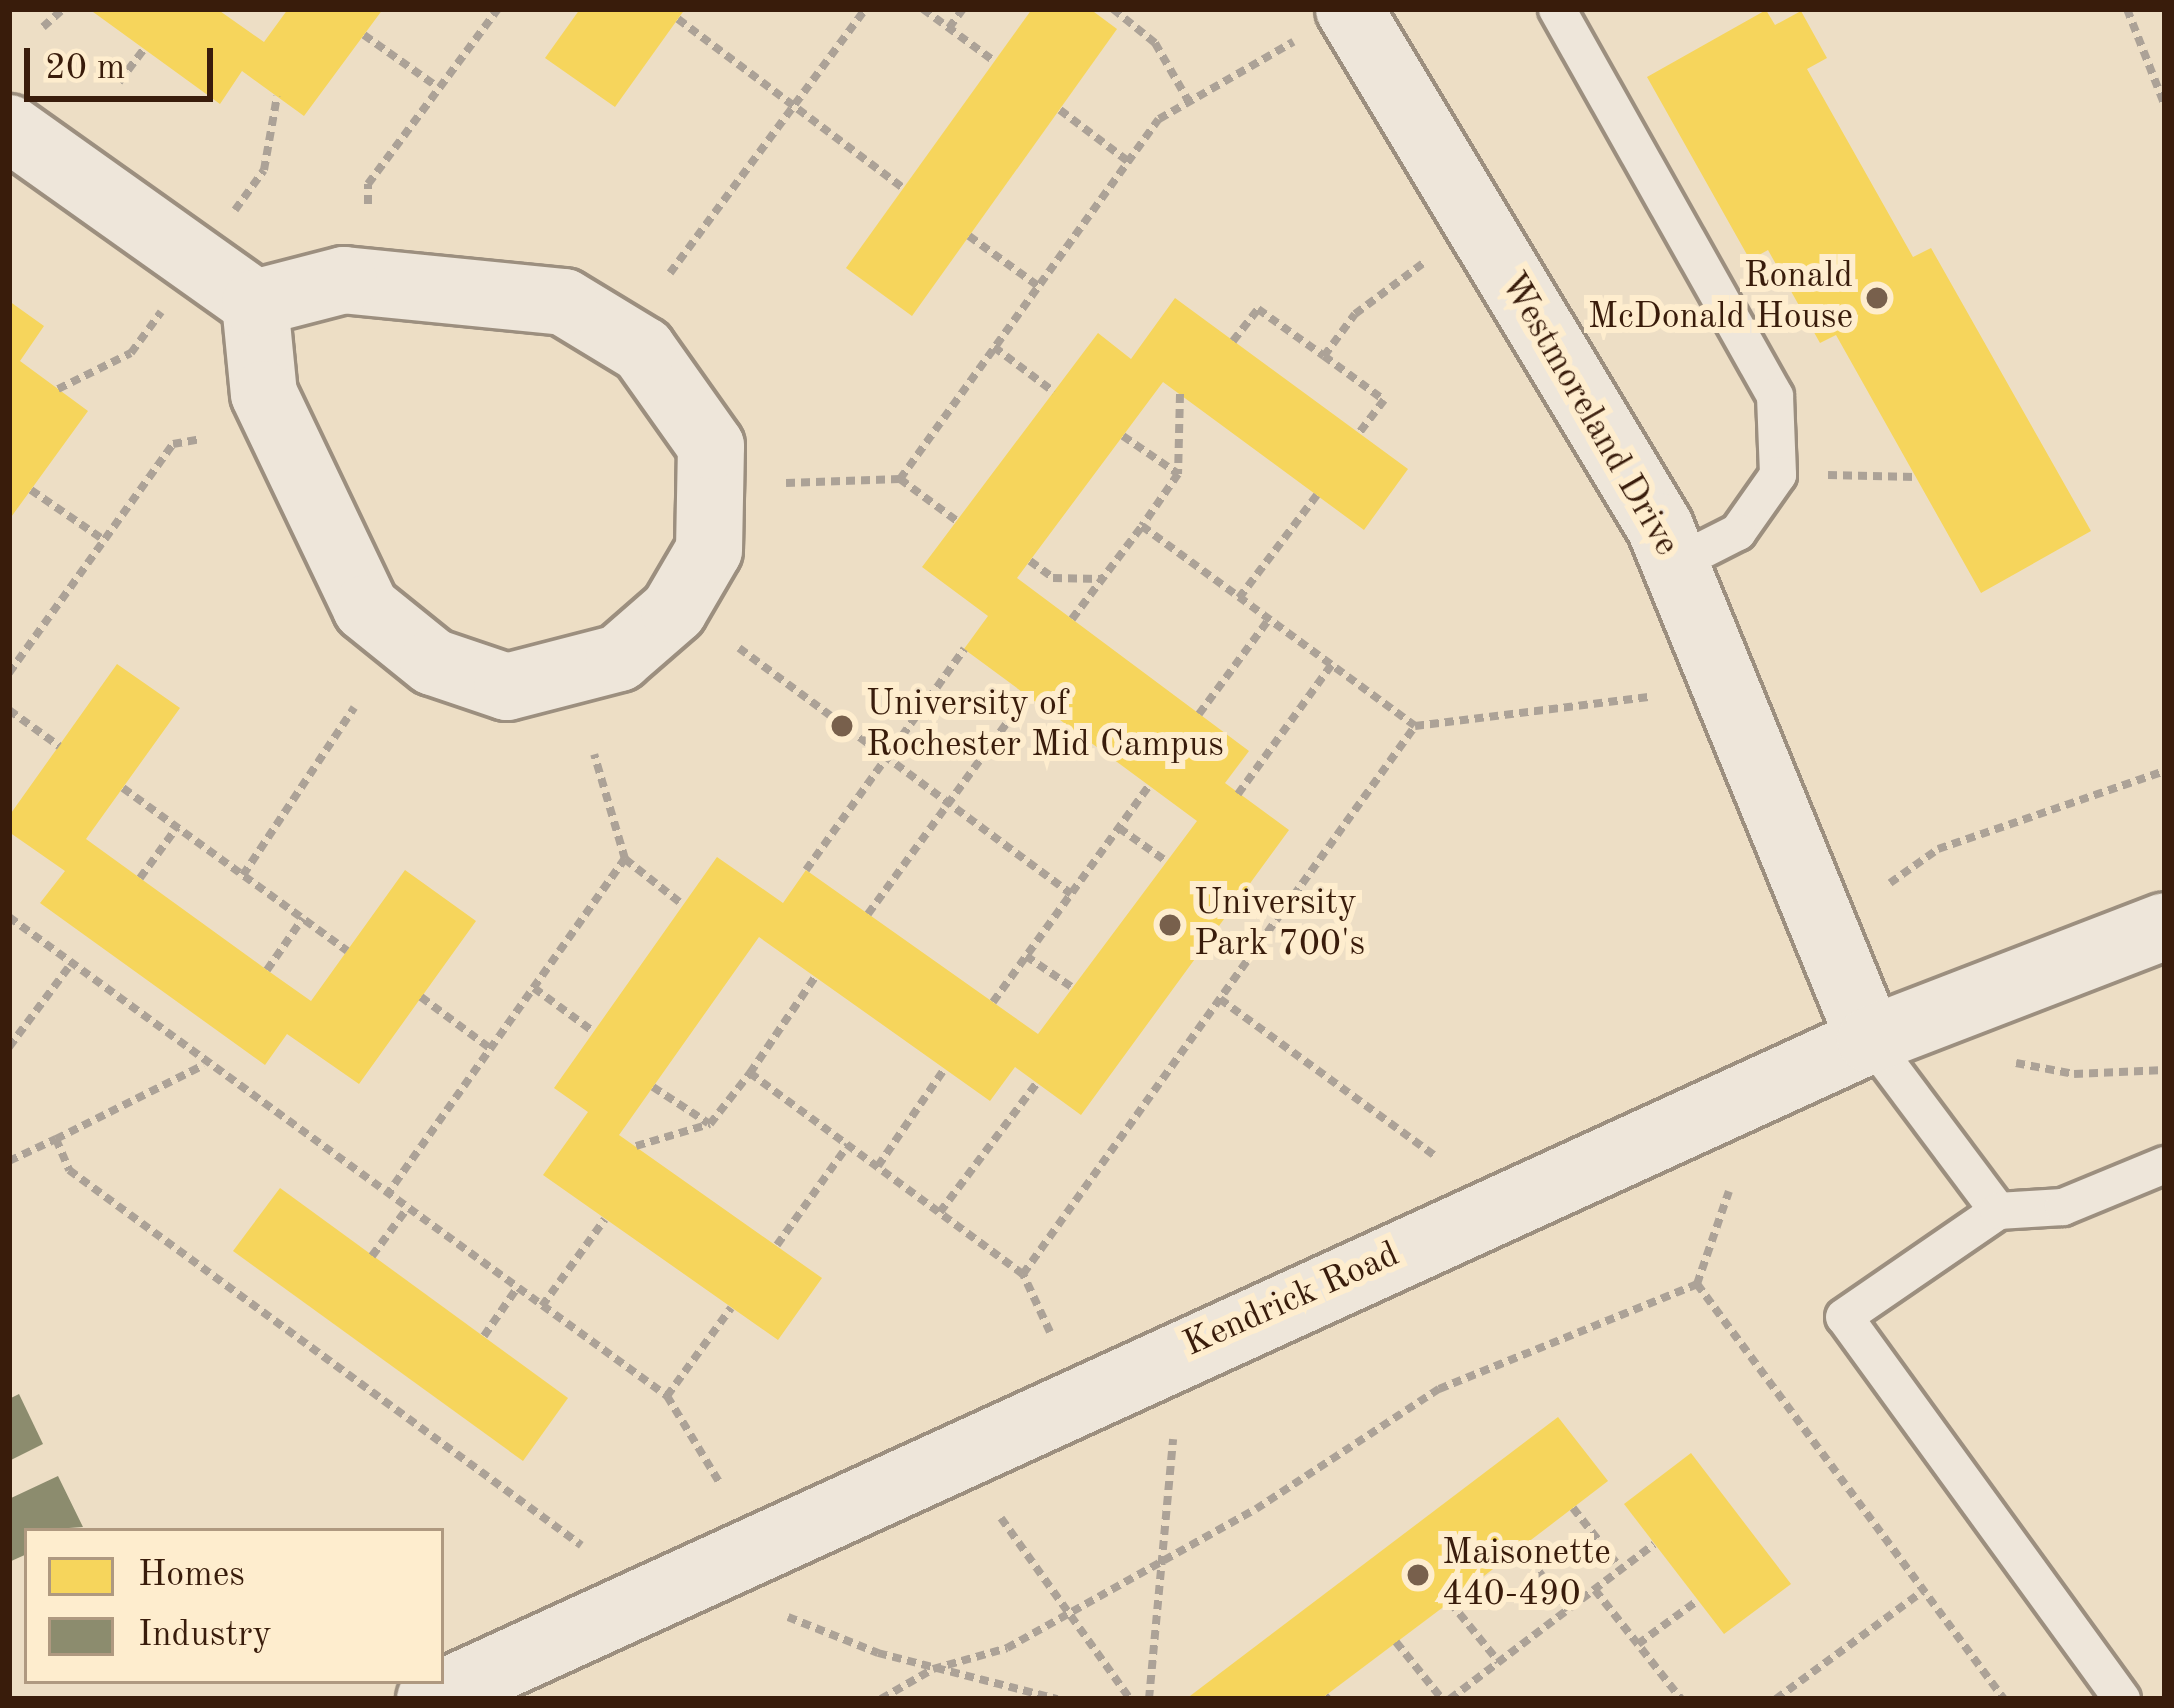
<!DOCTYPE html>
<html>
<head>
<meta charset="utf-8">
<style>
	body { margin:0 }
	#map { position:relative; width:2174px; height:1708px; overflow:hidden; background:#eddec5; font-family:"Old Standard TT",serif }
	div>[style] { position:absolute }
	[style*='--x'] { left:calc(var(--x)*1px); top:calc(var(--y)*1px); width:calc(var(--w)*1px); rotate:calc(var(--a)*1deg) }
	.homes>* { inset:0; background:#f6d55c }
	.industry>* { inset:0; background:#8c8c6e }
	.path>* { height:8px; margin-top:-4px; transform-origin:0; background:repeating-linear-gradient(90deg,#aca297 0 9px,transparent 0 15px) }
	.roads { filter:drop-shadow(3px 0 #9c8f7f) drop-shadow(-3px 0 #9c8f7f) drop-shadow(0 3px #9c8f7f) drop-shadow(0 -3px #9c8f7f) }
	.service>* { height:36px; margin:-18px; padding:0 18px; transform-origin:18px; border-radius:18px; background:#eee6da }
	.minor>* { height:66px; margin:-33px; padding:0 33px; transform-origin:33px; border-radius:33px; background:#eee6da }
	.tertiary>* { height:66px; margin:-33px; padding:0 33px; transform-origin:33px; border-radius:33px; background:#eee6da }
	.dots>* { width:33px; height:33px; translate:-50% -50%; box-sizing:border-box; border:6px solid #feedce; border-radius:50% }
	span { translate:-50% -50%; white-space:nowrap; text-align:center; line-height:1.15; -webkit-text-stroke:12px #feedce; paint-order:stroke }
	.poi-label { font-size:36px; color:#391c0b }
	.right { translate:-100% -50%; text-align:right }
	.left { translate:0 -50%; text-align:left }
	.street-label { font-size:36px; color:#391c0b }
	.frame { position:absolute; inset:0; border:12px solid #391c0b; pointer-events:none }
	.legend { position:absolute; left:24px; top:1528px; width:420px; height:156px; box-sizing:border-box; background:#feedce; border:3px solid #af9980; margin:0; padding:15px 21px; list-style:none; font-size:36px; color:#391c0b }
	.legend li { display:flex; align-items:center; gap:24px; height:60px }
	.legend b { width:60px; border:3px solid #af9980 }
	.scale { position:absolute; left:24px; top:48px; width:189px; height:54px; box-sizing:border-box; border:6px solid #391c0b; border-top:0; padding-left:15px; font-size:36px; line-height:42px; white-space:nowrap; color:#391c0b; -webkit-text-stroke:9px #feedce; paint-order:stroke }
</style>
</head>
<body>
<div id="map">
	<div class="homes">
		<div style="clip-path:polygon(89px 9px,217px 9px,264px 42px,288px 9px,383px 9px,304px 116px,242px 71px,220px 104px)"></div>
		<div style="clip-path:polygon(580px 9px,685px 9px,615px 107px,545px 58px)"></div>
		<div style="clip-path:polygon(1032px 9px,1090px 9px,1117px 29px,912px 316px,846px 268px)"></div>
		<div style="clip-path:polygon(1766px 10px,1775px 25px,1801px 11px,1827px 58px,1807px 69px,1913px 257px,1931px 248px,2091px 531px,1981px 593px,1836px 335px,1820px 343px,1768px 250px,1750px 260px,1647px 77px)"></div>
		<div style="clip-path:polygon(1175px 298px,1408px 469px,1364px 530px,1163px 382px,1017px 578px,1249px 751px,1225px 783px,1289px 830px,1081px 1115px,1015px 1067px,990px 1101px,759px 937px,619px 1135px,822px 1278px,778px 1340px,543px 1175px,588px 1112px,554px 1088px,717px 857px,783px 903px,806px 870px,1038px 1034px,1197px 821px,964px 649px,988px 616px,922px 567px,1098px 333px,1131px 359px)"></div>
		<div style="clip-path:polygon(9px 301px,44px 326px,20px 361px,88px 411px,9px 520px)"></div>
		<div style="clip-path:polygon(117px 664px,180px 708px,86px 839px,267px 970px,311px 1001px,405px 870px,476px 921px,359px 1084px,287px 1034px,265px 1065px,40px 903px,65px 871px,9px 832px,9px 816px)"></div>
		<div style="clip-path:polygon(280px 1188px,568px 1398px,523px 1461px,233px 1251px)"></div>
		<div style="clip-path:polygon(1558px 1417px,1608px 1481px,1450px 1602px,1321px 1699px,1186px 1699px)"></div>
		<div style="clip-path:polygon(1691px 1453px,1791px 1584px,1724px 1634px,1624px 1504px)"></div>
	</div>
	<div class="industry">
		<div style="clip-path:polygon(19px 1394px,43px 1444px,9px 1461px,9px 1399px)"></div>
		<div style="clip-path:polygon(58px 1476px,83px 1527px,27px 1531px,27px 1554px,9px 1562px,9px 1499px)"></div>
	</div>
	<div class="path">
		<div style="--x:923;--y:9;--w:88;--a:36.2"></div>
		<div style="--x:1113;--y:9;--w:54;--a:39"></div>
		<div style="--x:1155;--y:43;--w:68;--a:60"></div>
		<div style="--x:2127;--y:9;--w:104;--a:68.6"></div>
		<div style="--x:678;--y:19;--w:281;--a:36.9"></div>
		<div style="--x:43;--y:27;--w:27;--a:-42"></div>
		<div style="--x:949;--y:28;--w:24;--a:-54"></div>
		<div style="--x:364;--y:35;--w:88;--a:35.3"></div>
		<div style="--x:119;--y:82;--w:41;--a:-52.9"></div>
		<div style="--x:1060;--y:110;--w:86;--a:37"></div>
		<div style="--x:368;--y:204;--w:20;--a:-90"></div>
		<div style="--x:368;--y:184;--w:218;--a:-53.4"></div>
		<div style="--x:235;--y:210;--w:49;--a:-54.1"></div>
		<div style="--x:264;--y:170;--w:75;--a:-80"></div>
		<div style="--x:969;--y:236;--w:85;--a:35.9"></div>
		<div style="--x:670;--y:273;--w:328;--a:-53.5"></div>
		<div style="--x:1233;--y:341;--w:41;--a:-52"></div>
		<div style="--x:1258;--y:309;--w:81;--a:35.5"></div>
		<div style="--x:1324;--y:356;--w:74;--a:36.3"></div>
		<div style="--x:1384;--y:400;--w:41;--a:127.1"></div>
		<div style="--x:994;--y:347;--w:75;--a:36.9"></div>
		<div style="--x:1324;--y:356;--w:52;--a:-53.6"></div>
		<div style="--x:1355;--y:314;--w:89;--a:-36.7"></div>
		<div style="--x:58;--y:389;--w:81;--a:-26.3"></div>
		<div style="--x:131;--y:353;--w:51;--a:-53.8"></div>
		<div style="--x:1180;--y:394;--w:80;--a:91.4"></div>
		<div style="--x:1178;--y:474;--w:63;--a:124.7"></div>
		<div style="--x:1142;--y:526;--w:338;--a:36.2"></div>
		<div style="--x:1123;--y:436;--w:65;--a:34.4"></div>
		<div style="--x:1828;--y:475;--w:87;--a:1.3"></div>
		<div style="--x:900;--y:479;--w:71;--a:36.4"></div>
		<div style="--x:786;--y:483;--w:114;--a:-2"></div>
		<div style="--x:900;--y:479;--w:443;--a:-54.3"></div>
		<div style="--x:1159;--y:119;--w:155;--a:-29.9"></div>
		<div style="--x:31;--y:490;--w:88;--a:34.4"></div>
		<div style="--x:1030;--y:561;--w:29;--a:36"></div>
		<div style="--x:1053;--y:578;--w:48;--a:1.2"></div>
		<div style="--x:1239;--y:598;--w:129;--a:-52.9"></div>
		<div style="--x:1072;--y:619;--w:116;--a:-53"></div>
		<div style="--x:739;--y:648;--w:413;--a:36.5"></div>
		<div style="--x:9;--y:673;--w:282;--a:-54.4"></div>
		<div style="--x:173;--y:444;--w:28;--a:-10"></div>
		<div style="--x:9;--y:710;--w:62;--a:35.8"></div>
		<div style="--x:1199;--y:714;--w:118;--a:-53.6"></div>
		<div style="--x:123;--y:788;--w:277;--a:36"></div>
		<div style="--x:1238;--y:794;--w:160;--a:-54.1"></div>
		<div style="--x:1119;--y:828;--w:57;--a:35.1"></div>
		<div style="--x:625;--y:859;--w:74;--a:38.4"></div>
		<div style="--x:806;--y:870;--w:272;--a:-54.4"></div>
		<div style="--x:243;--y:875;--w:201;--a:-56.4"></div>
		<div style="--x:140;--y:878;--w:63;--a:-54"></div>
		<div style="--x:1890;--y:883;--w:59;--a:-35.3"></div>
		<div style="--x:1938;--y:849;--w:240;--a:-19"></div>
		<div style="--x:868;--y:914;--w:271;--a:-54"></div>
		<div style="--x:9;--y:917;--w:814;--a:36.05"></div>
		<div style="--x:667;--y:1396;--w:100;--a:58.8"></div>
		<div style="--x:1026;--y:956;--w:57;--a:34.2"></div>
		<div style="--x:267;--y:970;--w:63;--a:-55.3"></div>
		<div style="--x:534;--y:988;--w:74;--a:36.3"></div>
		<div style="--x:421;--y:997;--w:87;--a:36.6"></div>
		<div style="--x:1220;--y:999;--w:268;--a:36.1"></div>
		<div style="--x:993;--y:1002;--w:266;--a:-54.2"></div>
		<div style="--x:9;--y:1047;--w:99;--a:-53.2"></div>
		<div style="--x:2016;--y:1063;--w:59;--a:10.7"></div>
		<div style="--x:2074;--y:1074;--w:91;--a:-2.5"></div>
		<div style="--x:750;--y:1073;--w:116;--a:-55.9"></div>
		<div style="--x:653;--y:1087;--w:66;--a:33.2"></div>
		<div style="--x:56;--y:1139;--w:165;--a:-26.6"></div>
		<div style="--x:636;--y:1146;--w:77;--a:-16.6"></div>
		<div style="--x:710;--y:1124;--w:65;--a:-51.9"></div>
		<div style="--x:750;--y:1073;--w:339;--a:36.4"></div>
		<div style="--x:9;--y:1161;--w:52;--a:-25.1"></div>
		<div style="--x:56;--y:1139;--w:34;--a:67"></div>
		<div style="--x:69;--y:1170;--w:635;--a:36.22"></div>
		<div style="--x:878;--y:1166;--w:119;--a:-55.6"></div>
		<div style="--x:386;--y:1196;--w:413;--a:-54.7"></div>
		<div style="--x:625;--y:859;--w:109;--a:-106.4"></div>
		<div style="--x:940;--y:1212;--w:161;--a:-53.1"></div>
		<div style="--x:777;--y:1245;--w:123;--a:-54.6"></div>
		<div style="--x:372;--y:1256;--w:57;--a:-53.5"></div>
		<div style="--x:1697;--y:1284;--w:98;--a:-71"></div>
		<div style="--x:542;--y:1306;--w:107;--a:-54.1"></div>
		<div style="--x:1050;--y:1332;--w:64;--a:-115"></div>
		<div style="--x:1023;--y:1274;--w:674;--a:-54.42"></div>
		<div style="--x:1415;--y:726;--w:235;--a:-7.1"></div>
		<div style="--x:484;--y:1336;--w:58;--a:-55.5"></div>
		<div style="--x:667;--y:1396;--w:109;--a:-54"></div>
		<div style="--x:1573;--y:1508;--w:78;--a:51.8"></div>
		<div style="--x:1001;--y:1518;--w:222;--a:54.5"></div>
		<div style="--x:1521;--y:1548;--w:78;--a:52.8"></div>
		<div style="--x:1595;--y:1590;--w:139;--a:51.7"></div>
		<div style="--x:1450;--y:1602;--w:77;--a:50.8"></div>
		<div style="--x:788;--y:1617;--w:97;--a:21.8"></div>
		<div style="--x:878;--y:1653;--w:185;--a:14.4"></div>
		<div style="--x:1396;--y:1642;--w:73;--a:51.1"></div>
		<div style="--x:1638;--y:1644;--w:73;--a:-36.1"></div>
		<div style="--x:1325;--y:1696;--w:4;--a:45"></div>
		<div style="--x:881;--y:1699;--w:60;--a:-30"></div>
		<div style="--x:933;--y:1669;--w:77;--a:-15.8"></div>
		<div style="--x:1007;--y:1648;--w:285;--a:-29.2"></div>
		<div style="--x:1256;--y:1509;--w:219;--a:-33.3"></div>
		<div style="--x:1439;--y:1389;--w:279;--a:-22.1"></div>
		<div style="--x:1697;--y:1284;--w:516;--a:53.51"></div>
		<div style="--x:1149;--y:1699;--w:261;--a:-84.7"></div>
		<div style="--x:1450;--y:1699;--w:256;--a:-37.2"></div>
		<div style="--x:1776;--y:1699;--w:182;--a:-36.3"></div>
	</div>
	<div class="roads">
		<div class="service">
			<div style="--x:1557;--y:9;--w:444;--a:60.6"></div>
			<div style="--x:1775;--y:396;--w:79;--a:87.8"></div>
			<div style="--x:1778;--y:475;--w:70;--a:125.1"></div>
			<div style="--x:1738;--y:532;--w:71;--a:153.1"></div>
			<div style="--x:1870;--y:1040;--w:214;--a:53.2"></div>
			<div style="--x:2122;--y:1699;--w:472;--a:-126"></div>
			<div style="--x:1844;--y:1317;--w:187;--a:-34.5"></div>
			<div style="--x:1998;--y:1211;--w:65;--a:-3.5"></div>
			<div style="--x:2063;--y:1207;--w:110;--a:-22.4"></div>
		</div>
		<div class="minor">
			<div style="--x:1349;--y:9;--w:604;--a:59.02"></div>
			<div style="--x:1660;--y:527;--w:554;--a:67.74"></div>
			<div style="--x:9;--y:128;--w:302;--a:35.4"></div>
			<div style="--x:255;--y:303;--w:91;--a:84.4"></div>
			<div style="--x:264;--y:394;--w:237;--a:64.5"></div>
			<div style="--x:366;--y:608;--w:86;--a:38.9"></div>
			<div style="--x:433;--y:662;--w:78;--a:18.7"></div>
			<div style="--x:507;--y:687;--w:116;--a:-14.5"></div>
			<div style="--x:619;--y:658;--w:73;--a:-41.1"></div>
			<div style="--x:674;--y:610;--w:69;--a:-59.7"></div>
			<div style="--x:709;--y:550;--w:104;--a:-88.9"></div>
			<div style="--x:711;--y:446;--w:118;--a:-125.3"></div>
			<div style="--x:643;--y:350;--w:92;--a:-148.7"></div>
			<div style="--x:564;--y:302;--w:221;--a:-174.3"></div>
			<div style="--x:344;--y:280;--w:92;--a:165.5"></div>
		</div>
		<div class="tertiary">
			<div style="--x:430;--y:1699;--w:1584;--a:-24.59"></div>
			<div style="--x:1870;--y:1040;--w:316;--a:-21.1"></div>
		</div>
	</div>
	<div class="dots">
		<div style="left:1877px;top:298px;background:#78604c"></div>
		<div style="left:842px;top:726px;background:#78604c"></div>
		<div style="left:1170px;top:925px;background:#78604c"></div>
		<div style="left:1418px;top:1575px;background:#78604c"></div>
	</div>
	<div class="poi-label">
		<span class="right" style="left:1853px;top:298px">Ronald<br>McDonald House</span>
		<span class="left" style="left:866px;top:726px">University of<br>Rochester Mid Campus</span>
		<span class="left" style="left:1194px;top:925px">University<br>Park 700's</span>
		<span class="left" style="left:1442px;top:1575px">Maisonette<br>440-490</span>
	</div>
	<div class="street-label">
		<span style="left:1588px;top:415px;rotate:60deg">Westmoreland Drive</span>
		<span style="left:1292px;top:1301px;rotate:-24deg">Kendrick Road</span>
	</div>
	<div class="frame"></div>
	<ul class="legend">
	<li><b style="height:33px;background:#f6d55c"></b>Homes</li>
	<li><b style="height:33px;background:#8c8c6e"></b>Industry</li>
	</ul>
	<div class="scale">20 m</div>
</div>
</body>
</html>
